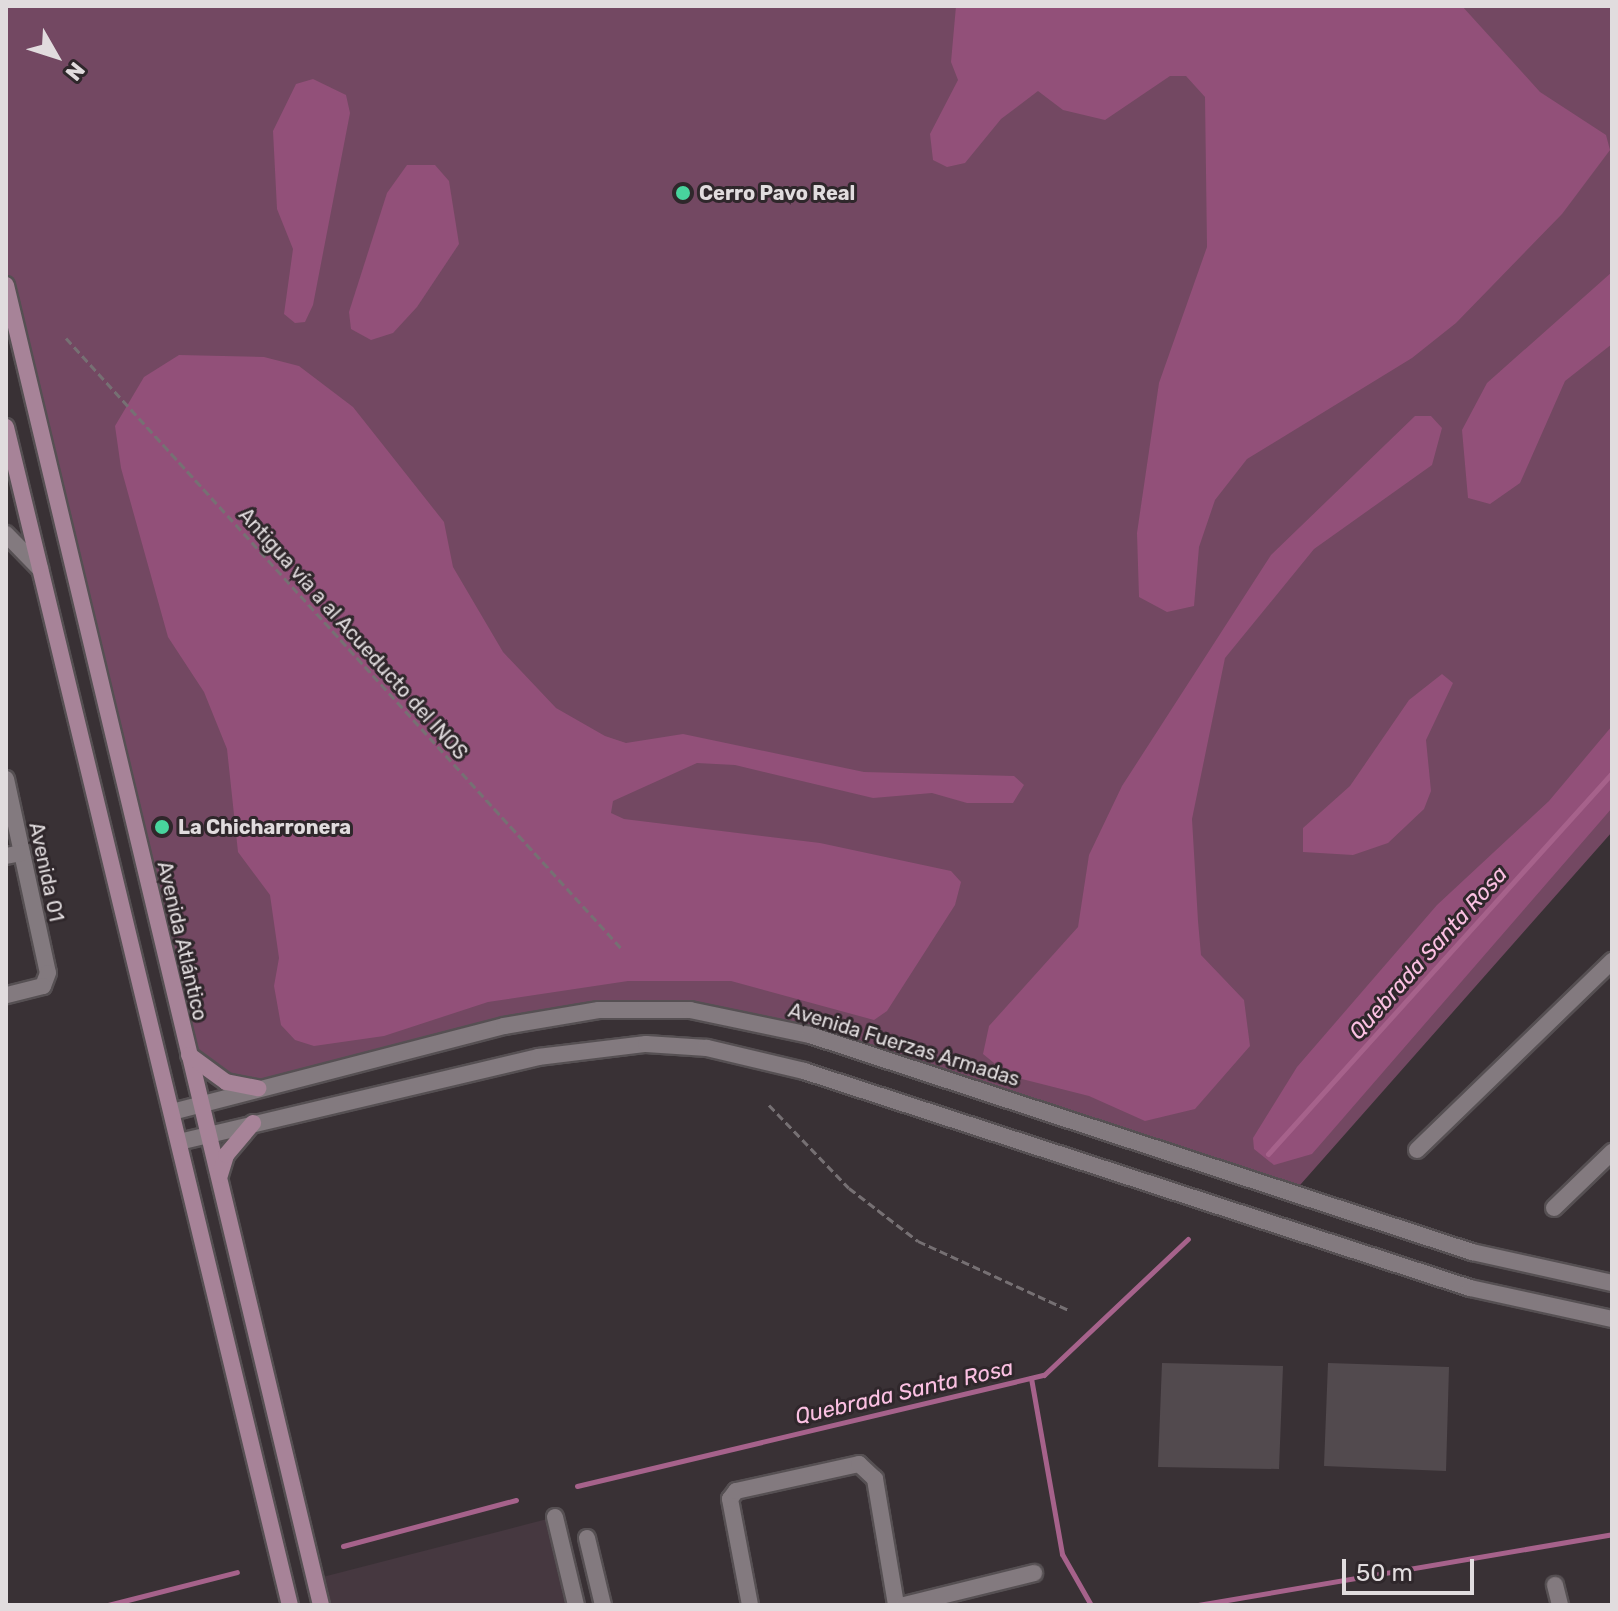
<!DOCTYPE html>
<html>
<head>
<meta charset="utf-8">
<style>
	body { margin:0 }
	#map { position:relative; width:1618px; height:1611px; overflow:hidden; background:#393135; font-family:Rubik,sans-serif }
	div>[style] { position:absolute }
	[style*='--x'] { left:calc(var(--x)*1px); top:calc(var(--y)*1px); width:calc(var(--w)*1px); rotate:calc(var(--a)*1deg) }
	.built>* { inset:0; background:#463840 }
	.green>* { inset:0; background:#734862 }
	.forest>* { inset:0; background:#925079 }
	.stream>* { height:5px; margin:-2.5px; padding:0 2.5px; transform-origin:2.5px; border-radius:2.5px; background:#a6628b }
	.building>* { inset:0; background:#524a4e }
	.path>* { height:3px; margin-top:-1.5px; transform-origin:0; background:repeating-linear-gradient(90deg,#767073 0 8px,transparent 0 12px) }
	.roads { filter:drop-shadow(2px 0 #565053) drop-shadow(-2px 0 #565053) drop-shadow(0 2px #565053) drop-shadow(0 -2px #565053) }
	.minor>* { height:16px; margin:-8px; padding:0 8px; transform-origin:8px; border-radius:8px; background:#837a7f }
	.tertiary>* { height:16px; margin:-8px; padding:0 8px; transform-origin:8px; border-radius:8px; background:#837a7f }
	.secondary>* { height:16px; margin:-8px; padding:0 8px; transform-origin:8px; border-radius:8px; background:#a78398 }
	.dots>* { width:22px; height:22px; translate:-50% -50%; box-sizing:border-box; border:4px solid #2f272b; border-radius:50% }
	span { translate:-50% -50%; white-space:nowrap; text-align:center; line-height:1.15; -webkit-text-stroke:6px #2f272b; paint-order:stroke }
	.poi-label { font-size:20px; color:#e1dcde; font-weight:700 }
	.left { translate:0 -50%; text-align:left }
	.street-label { font-size:20px; color:#e1dcde }
	.water-label { font-size:22px; color:#fbc0e2; font-style:italic }
	.frame { position:absolute; inset:0; border:8px solid #e1dcde; pointer-events:none }
	.north { position:absolute; left:16px; top:16px; width:80px; height:80px; -webkit-text-stroke:6px #2f272b; paint-order:stroke; rotate:129deg; font-size:22px; font-weight:700; line-height:32px; text-align:center; color:#e1dcde }
	.north::after { content:''; display:block; margin:auto; width:28px; height:36px; background:#e1dcde; clip-path:polygon(50% 0,100% 100%,50% 72%,0 100%) }
	.scale { position:absolute; left:1342px; top:1559px; width:132px; height:36px; box-sizing:border-box; border:4px solid #e1dcde; border-top:0; padding-left:10px; font-size:24px; line-height:28px; white-space:nowrap; color:#e1dcde; -webkit-text-stroke:6px #2f272b; paint-order:stroke }
</style>
</head>
<body>
<div id="map">
	<div class="built">
		<div style="clip-path:polygon(555px 1517px,576px 1605px,321px 1605px,315px 1579px)"></div>
	</div>
	<div class="green">
		<div style="clip-path:polygon(6px 6px,1612px 6px,1612px 832px,1293px 1193px,810px 1035px,628px 1008px,241px 1086px,188px 1054px,6px 285px)"></div>
	</div>
	<div class="forest">
		<div style="clip-path:polygon(956px 6px,1462px 6px,1540px 92px,1606px 135px,1610px 150px,1562px 214px,1456px 323px,1412px 358px,1247px 459px,1215px 500px,1199px 547px,1194px 606px,1167px 612px,1139px 597px,1137px 533px,1159px 383px,1207px 247px,1205px 97px,1186px 76px,1170px 76px,1105px 120px,1063px 110px,1038px 91px,1001px 119px,965px 163px,947px 167px,933px 160px,930px 134px,958px 80px,951px 62px)"></div>
		<div style="clip-path:polygon(313px 79px,346px 95px,350px 113px,313px 305px,305px 322px,295px 323px,284px 314px,293px 249px,277px 209px,273px 131px,296px 84px)"></div>
		<div style="clip-path:polygon(407px 165px,435px 165px,449px 181px,459px 244px,417px 307px,393px 333px,371px 340px,351px 329px,349px 312px,387px 193px)"></div>
		<div style="clip-path:polygon(1612px 272px,1612px 344px,1565px 381px,1520px 483px,1490px 504px,1468px 498px,1462px 430px,1487px 383px)"></div>
		<div style="clip-path:polygon(179px 355px,264px 357px,299px 366px,353px 407px,444px 522px,453px 567px,503px 652px,556px 708px,605px 736px,626px 743px,683px 734px,864px 772px,1014px 776px,1024px 785px,1013px 803px,967px 803px,932px 793px,873px 798px,735px 765px,697px 763px,613px 801px,611px 813px,624px 819px,820px 843px,951px 871px,961px 882px,955px 905px,887px 1011px,874px 1020px,731px 981px,628px 981px,488px 1002px,384px 1036px,314px 1046px,295px 1040px,281px 1025px,274px 986px,279px 958px,270px 895px,238px 852px,227px 749px,204px 692px,168px 637px,121px 468px,115px 426px,144px 377px)"></div>
		<div style="clip-path:polygon(1415px 416px,1431px 416px,1442px 428px,1432px 465px,1314px 549px,1225px 658px,1192px 819px,1198px 921px,1201px 955px,1244px 1000px,1250px 1046px,1195px 1109px,1145px 1121px,1089px 1096px,1010px 1076px,983px 1054px,989px 1026px,1078px 927px,1089px 855px,1122px 786px,1271px 555px)"></div>
		<div style="clip-path:polygon(1442px 674px,1453px 683px,1426px 740px,1431px 791px,1424px 809px,1388px 843px,1353px 855px,1303px 852px,1303px 828px,1350px 786px,1409px 700px)"></div>
		<div style="clip-path:polygon(1612px 726px,1612px 808px,1312px 1154px,1274px 1165px,1254px 1149px,1253px 1138px,1297px 1067px,1437px 905px,1549px 801px)"></div>
	</div>
	<div class="stream">
		<div style="--x:1268;--y:1154;--w:513;--a:-47.92"></div>
		<div style="--x:1031;--y:1378;--w:179;--a:80"></div>
		<div style="--x:1062;--y:1554;--w:59;--a:60.4"></div>
		<div style="--x:577;--y:1486;--w:480;--a:-13.4"></div>
		<div style="--x:1044;--y:1375;--w:198;--a:-43.4"></div>
		<div style="--x:343;--y:1546;--w:179;--a:-14.9"></div>
		<div style="--x:108;--y:1605;--w:133;--a:-14.3"></div>
		<div style="--x:1198;--y:1605;--w:420;--a:-9.7"></div>
	</div>
	<div class="building">
		<div style="clip-path:polygon(1162px 1363px,1283px 1366px,1279px 1469px,1158px 1467px)"></div>
		<div style="clip-path:polygon(1328px 1363px,1449px 1367px,1446px 1471px,1324px 1466px)"></div>
	</div>
	<div class="path">
		<div style="--x:66;--y:338;--w:826;--a:47.7"></div>
		<div style="--x:769;--y:1105;--w:115;--a:46.1"></div>
		<div style="--x:849;--y:1188;--w:87;--a:37.5"></div>
		<div style="--x:918;--y:1241;--w:166;--a:24.6"></div>
	</div>
	<div class="roads">
		<div class="minor">
			<div style="--x:6;--y:534;--w:49;--a:45.8"></div>
			<div style="--x:6;--y:779;--w:198;--a:77.8"></div>
			<div style="--x:48;--y:973;--w:14;--a:111"></div>
			<div style="--x:43;--y:986;--w:38;--a:166"></div>
			<div style="--x:6;--y:856;--w:16;--a:-11"></div>
			<div style="--x:1417;--y:1150;--w:272;--a:-44.1"></div>
			<div style="--x:1554;--y:1208;--w:81;--a:-44"></div>
			<div style="--x:555;--y:1517;--w:90;--a:76.6"></div>
			<div style="--x:587;--y:1538;--w:69;--a:76.6"></div>
			<div style="--x:1555;--y:1585;--w:21;--a:76"></div>
			<div style="--x:750;--y:1605;--w:108;--a:-100.7"></div>
			<div style="--x:730;--y:1499;--w:10;--a:-53"></div>
			<div style="--x:736;--y:1491;--w:126;--a:-12.4"></div>
			<div style="--x:859;--y:1464;--w:22;--a:43"></div>
			<div style="--x:875;--y:1479;--w:128;--a:80.5"></div>
			<div style="--x:904;--y:1605;--w:134;--a:-13.8"></div>
		</div>
		<div class="tertiary">
			<div style="--x:172;--y:1112;--w:343;--a:-14.5"></div>
			<div style="--x:504;--y:1026;--w:96;--a:-9.6"></div>
			<div style="--x:599;--y:1010;--w:91;--a:0"></div>
			<div style="--x:690;--y:1010;--w:123;--a:11.8"></div>
			<div style="--x:810;--y:1035;--w:697;--a:18.15"></div>
			<div style="--x:1472;--y:1252;--w:143;--a:12.5"></div>
			<div style="--x:179;--y:1142;--w:369;--a:-13.3"></div>
			<div style="--x:538;--y:1057;--w:109;--a:-6.9"></div>
			<div style="--x:646;--y:1044;--w:61;--a:3.8"></div>
			<div style="--x:707;--y:1048;--w:100;--a:13.3"></div>
			<div style="--x:804;--y:1071;--w:700;--a:18.05"></div>
			<div style="--x:1470;--y:1288;--w:145;--a:12.3"></div>
		</div>
		<div class="secondary">
			<div style="--x:6;--y:285;--w:1357;--a:76.58"></div>
			<div style="--x:6;--y:427;--w:1212;--a:76.45"></div>
			<div style="--x:189;--y:1055;--w:46;--a:36.1"></div>
			<div style="--x:226;--y:1082;--w:33;--a:11"></div>
			<div style="--x:220;--y:1175;--w:21;--a:-73"></div>
			<div style="--x:226;--y:1155;--w:42;--a:-49.8"></div>
		</div>
	</div>
	<div class="dots">
		<div style="left:683px;top:193px;background:#48d49d"></div>
		<div style="left:162px;top:827px;background:#48d49d"></div>
	</div>
	<div class="poi-label">
		<span class="left" style="left:699px;top:193px">Cerro Pavo Real</span>
		<span class="left" style="left:178px;top:827px">La Chicharronera</span>
	</div>
	<div class="street-label">
		<span style="left:353px;top:634px;rotate:48deg">Antigua vía a al Acueducto del INOS</span>
		<span style="left:46px;top:872px;rotate:78deg">Avenida 01</span>
		<span style="left:182px;top:941px;rotate:77deg">Avenida Atlántico</span>
		<span style="left:904px;top:1045px;rotate:17deg">Avenida Fuerzas Armadas</span>
	</div>
	<div class="water-label">
		<span style="left:1428px;top:953px;rotate:-48deg">Quebrada Santa Rosa</span>
		<span style="left:904px;top:1392px;rotate:-13deg">Quebrada Santa Rosa</span>
	</div>
	<div class="frame"></div>
	<div class="north">N</div>
	<div class="scale">50 m</div>
</div>
</body>
</html>
